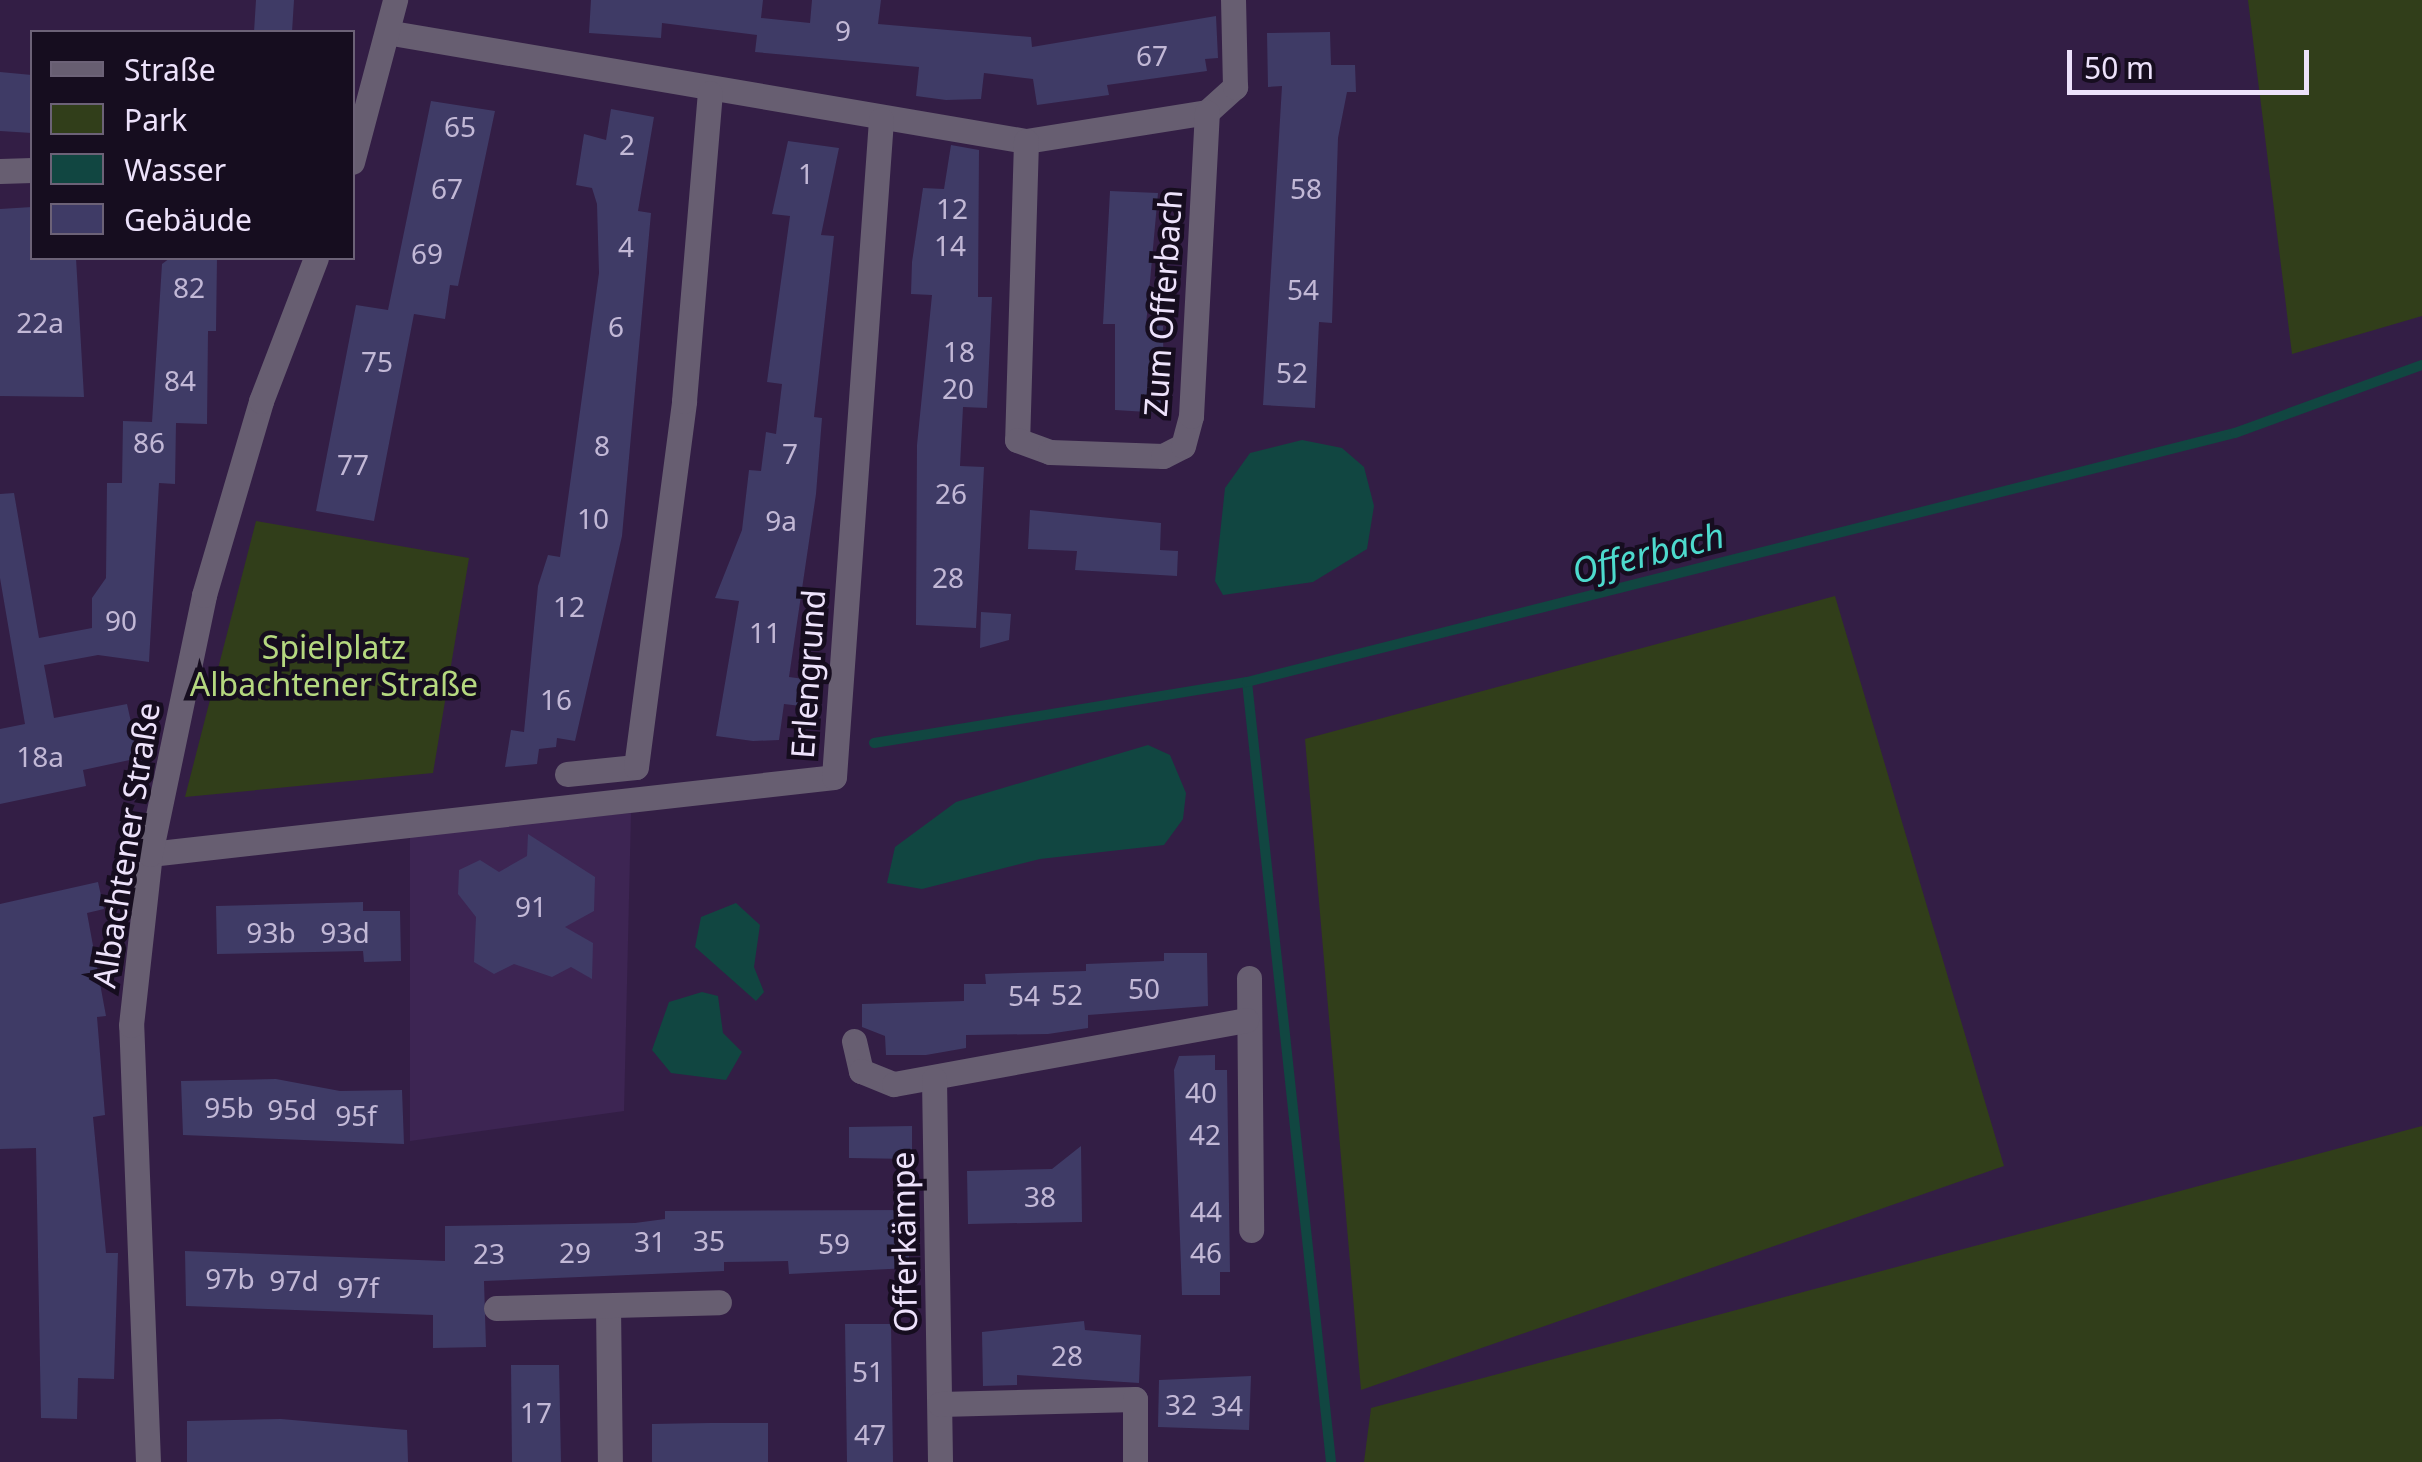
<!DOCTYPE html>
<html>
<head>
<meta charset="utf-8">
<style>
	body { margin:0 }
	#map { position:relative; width:2422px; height:1462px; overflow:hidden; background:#331e45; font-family:"Noto Sans",sans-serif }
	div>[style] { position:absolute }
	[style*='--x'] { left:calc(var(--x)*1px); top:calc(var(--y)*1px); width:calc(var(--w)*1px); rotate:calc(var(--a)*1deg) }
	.built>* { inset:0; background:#3d2553 }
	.green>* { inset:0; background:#313e1a }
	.water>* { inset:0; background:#114641 }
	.stream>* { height:10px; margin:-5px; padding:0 5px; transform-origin:5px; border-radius:5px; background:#114641 }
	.building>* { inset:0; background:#3f3b66 }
	.minor>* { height:25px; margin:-12.5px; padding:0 12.5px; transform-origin:12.5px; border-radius:12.5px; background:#675e71 }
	span { translate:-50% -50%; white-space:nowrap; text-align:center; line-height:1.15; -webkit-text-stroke:9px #160d1f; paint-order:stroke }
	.number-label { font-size:28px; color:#c2b8d6 }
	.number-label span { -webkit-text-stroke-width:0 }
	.street-label { font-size:32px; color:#ede2fb }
	.park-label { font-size:32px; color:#b5d87f }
	.water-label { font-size:35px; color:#4ddacd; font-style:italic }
	.legend { position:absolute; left:30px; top:30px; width:325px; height:230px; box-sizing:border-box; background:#160d1f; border:2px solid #6c6277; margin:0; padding:12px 18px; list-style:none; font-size:30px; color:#ede2fb }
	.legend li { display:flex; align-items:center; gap:20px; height:50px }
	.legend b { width:50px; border:2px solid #6c6277 }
	.scale { position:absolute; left:2067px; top:50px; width:242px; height:45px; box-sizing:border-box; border:5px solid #ede2fb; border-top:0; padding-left:12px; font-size:30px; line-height:35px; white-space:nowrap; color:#ede2fb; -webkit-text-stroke:8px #160d1f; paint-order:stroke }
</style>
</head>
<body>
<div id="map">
	<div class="built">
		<div style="clip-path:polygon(631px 813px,624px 1111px,410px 1141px,410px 835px)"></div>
	</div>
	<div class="green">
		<div style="clip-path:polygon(2248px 0,2422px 0,2422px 316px,2292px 354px)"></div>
		<div style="clip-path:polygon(256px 521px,469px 558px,433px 773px,185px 797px)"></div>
		<div style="clip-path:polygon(1835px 596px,2004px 1166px,1361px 1390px,1305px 739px)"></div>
		<div style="clip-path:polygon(2422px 1126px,2422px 1462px,1364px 1462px,1371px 1408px)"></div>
	</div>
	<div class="water">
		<div style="clip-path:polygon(1302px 440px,1342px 448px,1364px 467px,1374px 506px,1367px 549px,1313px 582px,1223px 595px,1215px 581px,1225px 488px,1250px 453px)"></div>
		<div style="clip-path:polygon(1148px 745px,1170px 755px,1186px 793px,1183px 819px,1164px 845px,1040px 859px,922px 889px,887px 883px,895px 847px,956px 802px)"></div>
		<div style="clip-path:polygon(736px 903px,760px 925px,754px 967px,764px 992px,756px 1001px,695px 947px,701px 917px)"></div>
		<div style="clip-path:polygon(702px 992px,718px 996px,723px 1033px,742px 1052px,726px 1080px,671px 1073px,652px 1050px,669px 1002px)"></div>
	</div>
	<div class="stream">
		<div style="--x:1247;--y:682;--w:785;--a:83.85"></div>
		<div style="--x:874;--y:743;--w:378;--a:-9.3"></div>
		<div style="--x:1247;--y:682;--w:1019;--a:-14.15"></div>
		<div style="--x:2235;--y:433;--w:199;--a:-20"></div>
	</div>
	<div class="building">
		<div style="clip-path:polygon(256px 0,294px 0,292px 32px,254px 32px)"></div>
		<div style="clip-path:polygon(591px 0,763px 0,761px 18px,810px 23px,812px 0,881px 0,878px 24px,1031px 37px,1032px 47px,1216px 16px,1218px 58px,1205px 59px,1207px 71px,1107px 85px,1109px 95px,1037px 105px,1033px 79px,984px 73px,981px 99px,946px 100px,916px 96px,919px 67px,755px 52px,757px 35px,662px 23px,661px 38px,589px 33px)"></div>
		<div style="clip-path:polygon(1330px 32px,1331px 65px,1355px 65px,1356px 92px,1347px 92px,1338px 138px,1332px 323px,1319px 322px,1315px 408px,1263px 405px,1282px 86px,1268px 87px,1267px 33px)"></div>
		<div style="clip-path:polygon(0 72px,32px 75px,32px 133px,0 131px)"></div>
		<div style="clip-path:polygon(431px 101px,495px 111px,458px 286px,450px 285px,445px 319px,414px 314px,374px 521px,316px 511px,356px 305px,388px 310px)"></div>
		<div style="clip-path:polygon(611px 109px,654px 117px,638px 211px,651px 213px,622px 536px,575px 741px,557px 738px,556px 747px,539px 749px,537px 764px,505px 767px,511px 730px,524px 732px,538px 586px,548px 555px,560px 557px,599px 273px,597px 204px,592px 188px,576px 185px,584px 134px,606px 140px)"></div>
		<div style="clip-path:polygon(788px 141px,839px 148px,821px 235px,834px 236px,814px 417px,822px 418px,816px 494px,789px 677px,804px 679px,801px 706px,784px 704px,779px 740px,753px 741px,716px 736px,739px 601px,715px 598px,742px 530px,749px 470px,761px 471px,766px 432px,776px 434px,782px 384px,767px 382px,790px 216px,772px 214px)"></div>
		<div style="clip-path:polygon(951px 145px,979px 150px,978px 297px,992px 297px,987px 408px,963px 407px,960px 466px,984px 467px,976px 628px,916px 625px,917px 445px,932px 295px,911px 294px,912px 262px,923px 188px,944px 189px)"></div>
		<div style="clip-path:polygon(1110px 191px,1158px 193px,1146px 325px,1163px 326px,1164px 413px,1115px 410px,1115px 324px,1103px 324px)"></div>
		<div style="clip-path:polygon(32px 207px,32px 258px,76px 258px,84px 397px,0 396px,0 209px)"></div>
		<div style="clip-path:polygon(170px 258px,217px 258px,216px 331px,208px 331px,207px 424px,176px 423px,175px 484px,159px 483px,149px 662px,98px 655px,44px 665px,54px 718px,127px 704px,139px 758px,83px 770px,86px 786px,0 804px,0 729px,25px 724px,0 578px,0 494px,14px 493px,39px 638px,92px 628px,92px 598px,106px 578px,107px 483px,122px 483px,123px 421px,152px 422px,162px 264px)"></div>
		<div style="clip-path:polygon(1030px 510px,1161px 523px,1160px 550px,1178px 551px,1177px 576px,1075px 570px,1077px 551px,1028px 549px)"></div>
		<div style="clip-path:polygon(981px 612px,1011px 614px,1009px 640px,980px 648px)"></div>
		<div style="clip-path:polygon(528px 834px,595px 877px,594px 911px,565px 927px,593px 943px,592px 979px,571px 967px,552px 977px,514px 964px,494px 974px,474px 962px,476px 917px,458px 894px,459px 870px,480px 860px,499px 872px,527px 856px)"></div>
		<div style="clip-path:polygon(98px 882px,104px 909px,87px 913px,106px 1016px,97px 1017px,105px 1115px,93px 1117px,106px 1253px,118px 1253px,114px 1379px,78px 1378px,77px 1419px,41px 1418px,36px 1148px,0 1149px,0 904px)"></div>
		<div style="clip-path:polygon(363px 902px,363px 911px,400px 911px,401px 961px,364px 962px,363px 951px,217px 954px,216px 906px)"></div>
		<div style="clip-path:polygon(1164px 953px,1207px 953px,1208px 1006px,1088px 1015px,1088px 1028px,1048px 1034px,966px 1035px,966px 1048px,926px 1055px,886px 1055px,885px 1036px,862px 1027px,862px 1004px,964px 1001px,964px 984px,986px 984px,985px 974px,1086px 971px,1086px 964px,1164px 961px)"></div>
		<div style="clip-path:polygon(1215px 1055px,1215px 1070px,1227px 1070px,1230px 1272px,1220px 1272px,1220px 1295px,1182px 1295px,1174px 1070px,1179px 1056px)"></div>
		<div style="clip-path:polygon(276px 1079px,340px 1091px,402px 1090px,404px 1144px,183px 1135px,181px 1081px)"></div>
		<div style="clip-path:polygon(912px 1126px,912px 1159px,849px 1158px,849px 1127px)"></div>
		<div style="clip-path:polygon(1081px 1146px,1082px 1222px,968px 1224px,967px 1171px,1052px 1169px)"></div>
		<div style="clip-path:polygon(909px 1210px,909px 1268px,789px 1274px,788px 1261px,724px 1262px,724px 1271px,484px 1281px,486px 1347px,433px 1348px,433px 1315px,186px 1306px,185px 1251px,445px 1261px,445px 1226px,635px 1223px,665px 1219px,665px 1211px)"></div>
		<div style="clip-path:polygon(1084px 1321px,1085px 1330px,1141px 1335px,1139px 1383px,1017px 1375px,1017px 1385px,983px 1386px,982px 1332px)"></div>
		<div style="clip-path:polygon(845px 1324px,891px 1324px,893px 1462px,847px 1462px)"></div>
		<div style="clip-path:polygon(511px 1365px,559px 1365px,561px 1462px,512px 1462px)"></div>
		<div style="clip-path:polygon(1251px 1376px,1249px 1430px,1158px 1427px,1159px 1380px)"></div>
		<div style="clip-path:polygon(281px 1419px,407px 1430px,408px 1462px,187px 1462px,187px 1421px)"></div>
		<div style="clip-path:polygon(710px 1423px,768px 1423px,768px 1462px,652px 1462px,652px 1424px)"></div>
	</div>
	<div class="minor">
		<div style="--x:392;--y:33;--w:643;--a:9.67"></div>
		<div style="--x:1026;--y:141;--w:183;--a:-9.1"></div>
		<div style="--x:1207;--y:112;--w:38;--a:-42"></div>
		<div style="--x:1235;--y:87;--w:87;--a:-91.3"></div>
		<div style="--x:1026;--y:141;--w:299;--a:91.7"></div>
		<div style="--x:1017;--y:440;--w:35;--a:20"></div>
		<div style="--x:1050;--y:452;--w:113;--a:2"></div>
		<div style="--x:1163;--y:456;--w:22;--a:-27"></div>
		<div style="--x:1183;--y:446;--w:31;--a:-75"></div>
		<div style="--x:1191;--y:416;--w:304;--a:-87"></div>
		<div style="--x:352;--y:162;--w:168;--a:-75.1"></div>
		<div style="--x:0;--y:171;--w:32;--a:-2"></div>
		<div style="--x:567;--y:774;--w:69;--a:-5.8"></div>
		<div style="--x:636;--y:767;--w:369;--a:-82.5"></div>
		<div style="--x:684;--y:401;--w:309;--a:-85.2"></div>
		<div style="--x:150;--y:854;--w:688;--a:-6.42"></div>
		<div style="--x:834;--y:777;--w:659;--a:-85.91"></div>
		<div style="--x:1249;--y:978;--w:252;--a:89.5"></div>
		<div style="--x:854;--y:1041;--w:31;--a:77"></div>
		<div style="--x:861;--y:1071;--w:35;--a:22"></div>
		<div style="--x:894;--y:1084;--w:358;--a:-10.3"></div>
		<div style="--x:934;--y:1079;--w:383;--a:89.1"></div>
		<div style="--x:608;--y:1306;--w:156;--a:89.3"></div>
		<div style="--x:496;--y:1308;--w:223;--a:-1.5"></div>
		<div style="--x:940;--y:1404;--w:195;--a:-1.5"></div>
		<div style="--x:1135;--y:1399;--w:62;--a:90"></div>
		<div style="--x:148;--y:1462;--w:437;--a:-92.2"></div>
		<div style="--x:131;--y:1025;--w:172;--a:-83.7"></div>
		<div style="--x:150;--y:854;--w:265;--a:-78.2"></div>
		<div style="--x:204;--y:595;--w:202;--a:-73.6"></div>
		<div style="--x:261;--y:401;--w:153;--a:-69"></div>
	</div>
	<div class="number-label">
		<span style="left:843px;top:30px">9</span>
		<span style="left:1152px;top:55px">67</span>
		<span style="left:460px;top:126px">65</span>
		<span style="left:627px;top:144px">2</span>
		<span style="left:806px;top:173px">1</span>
		<span style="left:447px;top:188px">67</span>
		<span style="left:1306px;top:188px">58</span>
		<span style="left:952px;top:208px">12</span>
		<span style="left:950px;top:245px">14</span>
		<span style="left:626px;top:246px">4</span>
		<span style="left:427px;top:253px">69</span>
		<span style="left:189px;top:287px">82</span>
		<span style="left:1303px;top:289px">54</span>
		<span style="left:40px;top:322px">22a</span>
		<span style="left:616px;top:326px">6</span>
		<span style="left:959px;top:351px">18</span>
		<span style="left:377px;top:361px">75</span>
		<span style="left:1292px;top:372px">52</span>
		<span style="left:180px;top:380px">84</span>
		<span style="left:958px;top:388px">20</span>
		<span style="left:149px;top:442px">86</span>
		<span style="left:602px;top:445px">8</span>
		<span style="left:790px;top:453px">7</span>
		<span style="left:353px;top:464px">77</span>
		<span style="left:951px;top:493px">26</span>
		<span style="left:593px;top:518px">10</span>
		<span style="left:781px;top:520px">9a</span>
		<span style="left:948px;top:577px">28</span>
		<span style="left:569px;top:606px">12</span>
		<span style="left:121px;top:620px">90</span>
		<span style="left:765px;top:632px">11</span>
		<span style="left:556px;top:699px">16</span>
		<span style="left:40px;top:756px">18a</span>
		<span style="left:531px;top:906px">91</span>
		<span style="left:271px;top:932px">93b</span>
		<span style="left:345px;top:932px">93d</span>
		<span style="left:1144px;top:988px">50</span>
		<span style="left:1067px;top:994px">52</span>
		<span style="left:1024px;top:995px">54</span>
		<span style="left:1201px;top:1092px">40</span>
		<span style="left:229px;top:1107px">95b</span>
		<span style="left:292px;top:1109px">95d</span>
		<span style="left:356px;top:1115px">95f</span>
		<span style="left:1205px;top:1134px">42</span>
		<span style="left:1040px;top:1196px">38</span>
		<span style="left:1206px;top:1211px">44</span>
		<span style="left:709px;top:1240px">35</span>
		<span style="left:650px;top:1241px">31</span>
		<span style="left:834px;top:1243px">59</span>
		<span style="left:575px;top:1252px">29</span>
		<span style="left:1206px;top:1252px">46</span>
		<span style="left:489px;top:1253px">23</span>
		<span style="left:230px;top:1278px">97b</span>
		<span style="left:294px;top:1280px">97d</span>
		<span style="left:358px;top:1287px">97f</span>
		<span style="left:1067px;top:1355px">28</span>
		<span style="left:868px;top:1371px">51</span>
		<span style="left:1181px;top:1404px">32</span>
		<span style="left:1227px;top:1405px">34</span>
		<span style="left:536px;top:1412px">17</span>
		<span style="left:870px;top:1434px">47</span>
	</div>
	<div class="street-label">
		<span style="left:1163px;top:303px;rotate:-86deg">Zum Offerbach</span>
		<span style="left:808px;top:674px;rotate:-86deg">Erlengrund</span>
		<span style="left:126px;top:845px;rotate:-81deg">Albachtener Straße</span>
		<span style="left:904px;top:1242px;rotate:-91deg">Offerkämpe</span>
	</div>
	<div class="park-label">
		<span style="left:334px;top:666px">Spielplatz<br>Albachtener Straße</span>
	</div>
	<div class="water-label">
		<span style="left:1648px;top:553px;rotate:-14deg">Offerbach</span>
	</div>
	<ul class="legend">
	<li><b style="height:12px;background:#675e71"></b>Straße</li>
	<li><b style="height:28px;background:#313e1a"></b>Park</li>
	<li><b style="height:28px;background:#114641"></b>Wasser</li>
	<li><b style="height:28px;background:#3f3b66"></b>Gebäude</li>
	</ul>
	<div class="scale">50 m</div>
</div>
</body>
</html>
